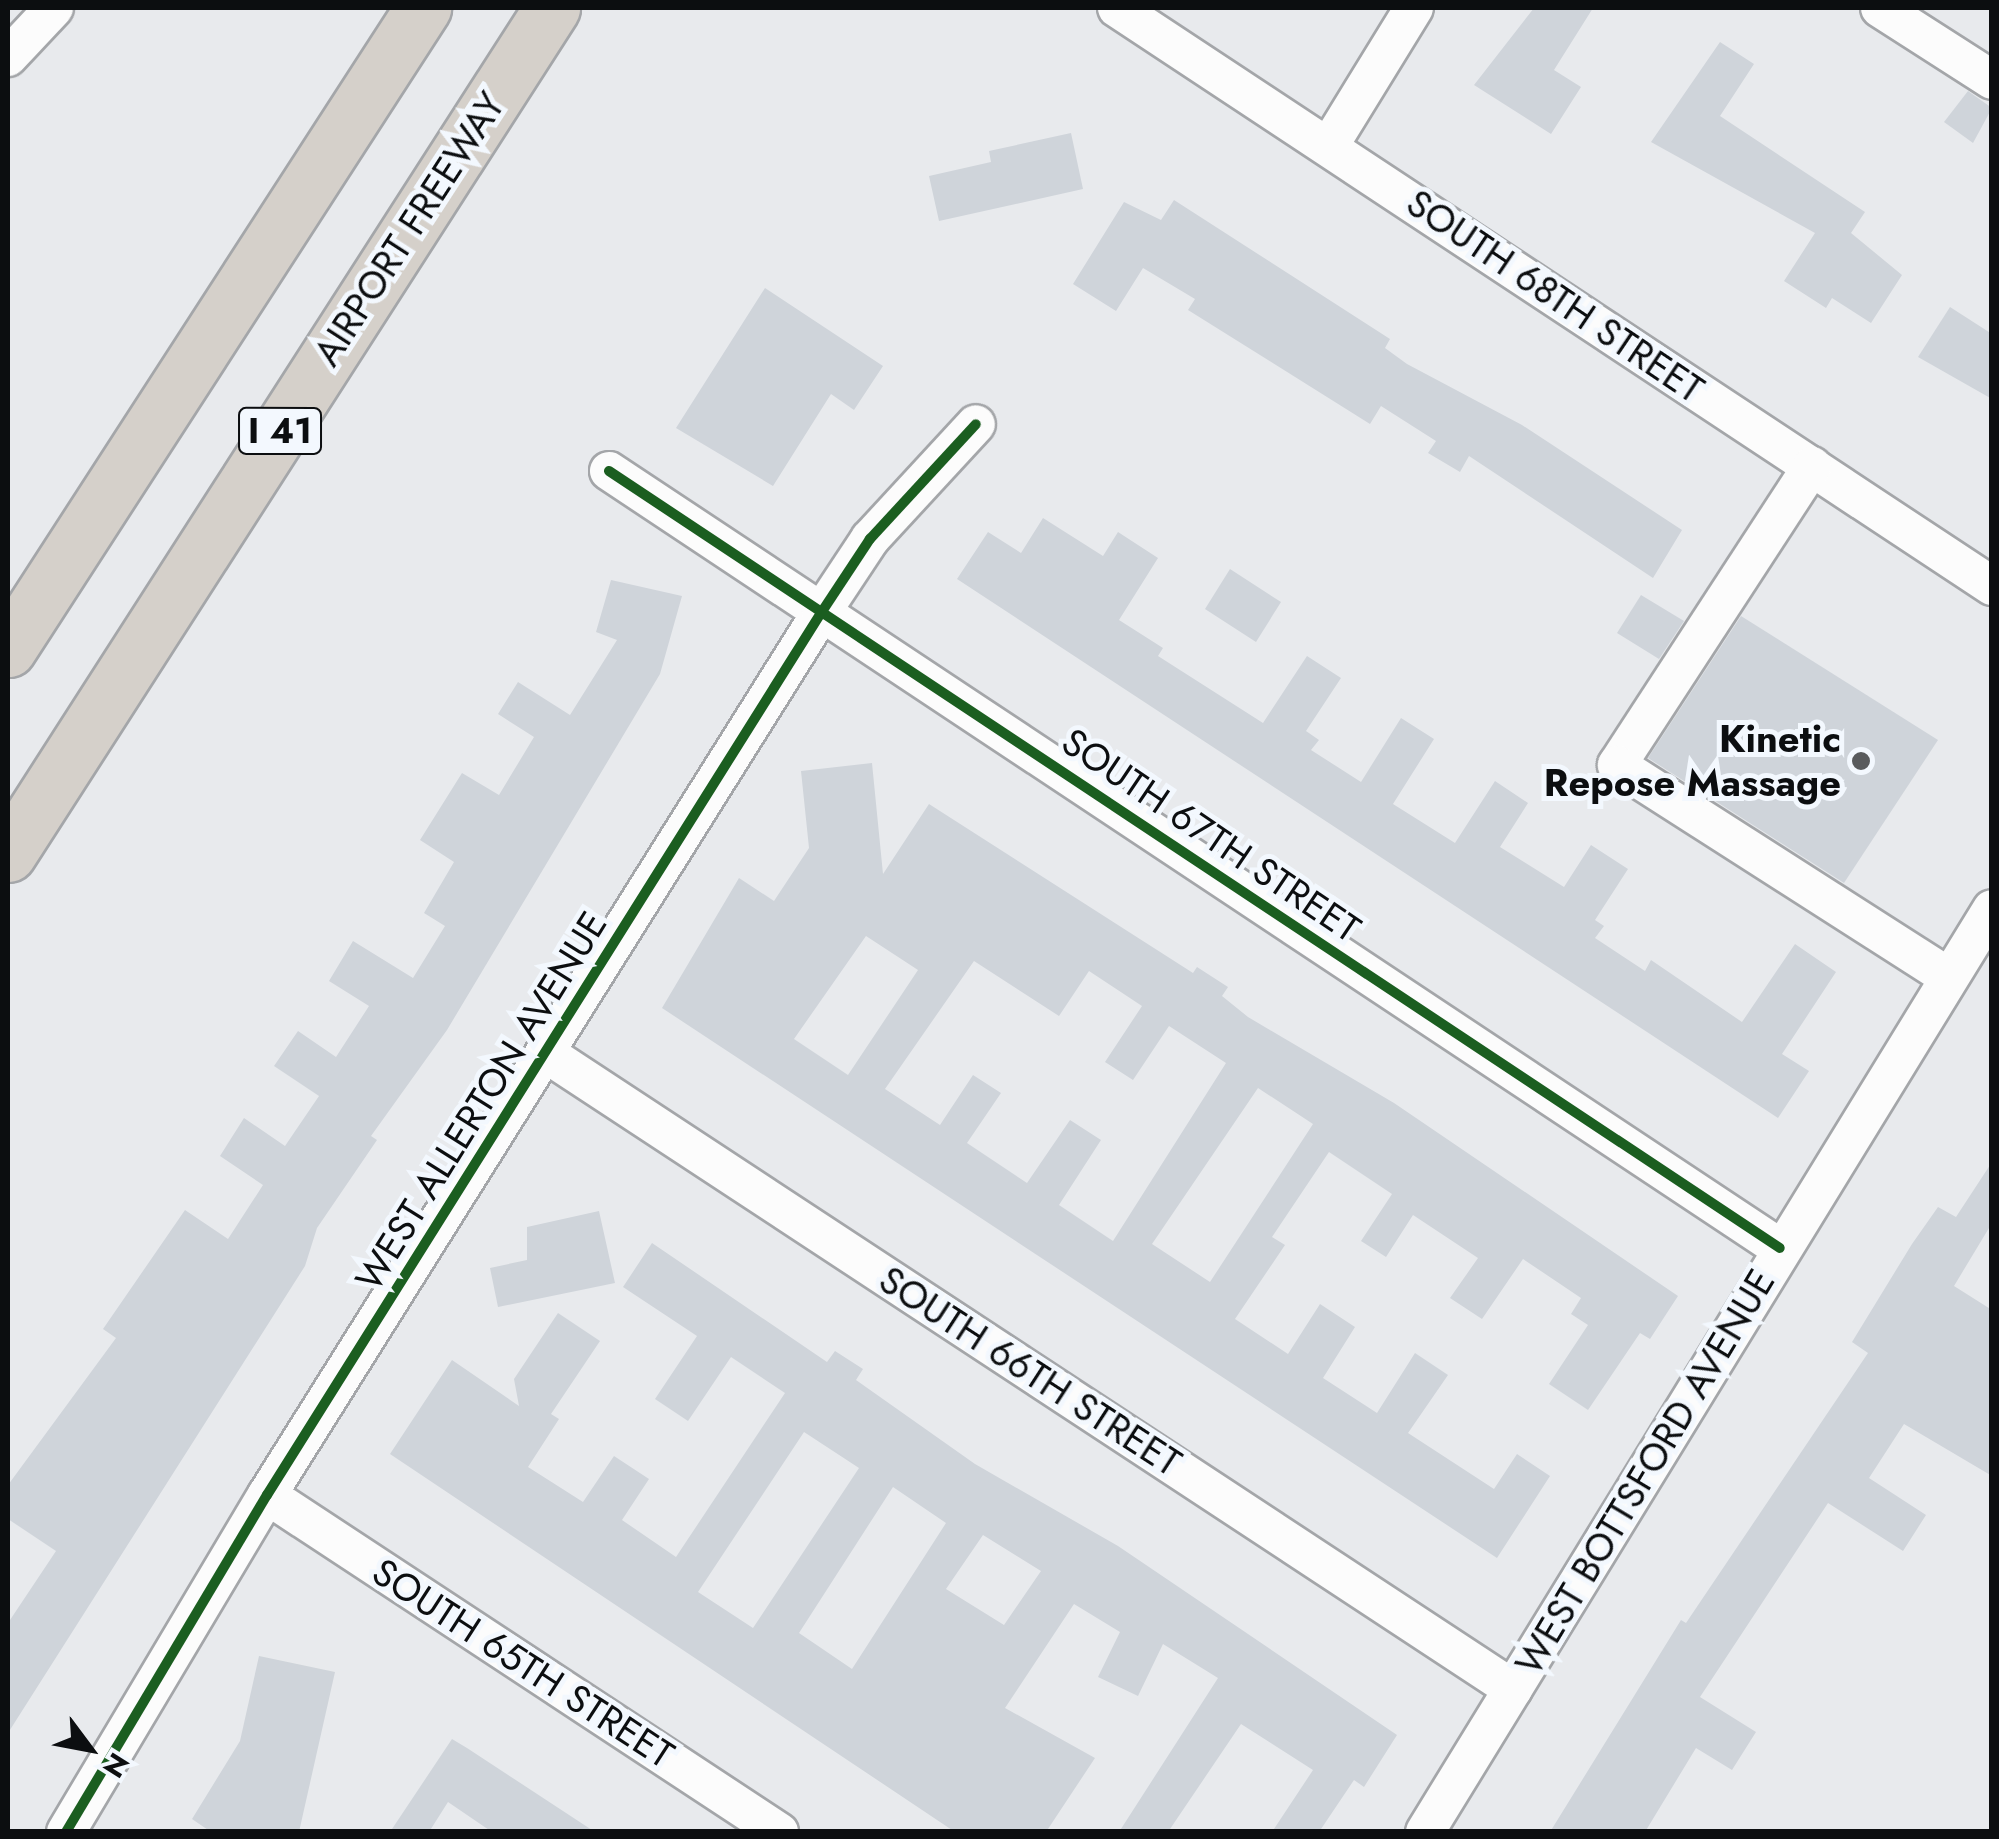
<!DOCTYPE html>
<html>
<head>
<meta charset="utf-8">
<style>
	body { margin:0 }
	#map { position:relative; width:1999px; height:1839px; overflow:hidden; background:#e8eaed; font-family:Jost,sans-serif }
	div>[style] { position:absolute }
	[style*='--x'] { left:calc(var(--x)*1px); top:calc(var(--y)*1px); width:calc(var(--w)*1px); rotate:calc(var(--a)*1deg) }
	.building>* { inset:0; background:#cfd4da }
	.roads { filter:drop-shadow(2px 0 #a4a6a9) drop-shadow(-2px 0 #a4a6a9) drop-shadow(0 2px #a4a6a9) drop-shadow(0 -2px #a4a6a9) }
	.minor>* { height:38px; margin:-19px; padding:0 19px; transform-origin:19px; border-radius:19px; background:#fcfcfc }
	.highway>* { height:55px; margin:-27.5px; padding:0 27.5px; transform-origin:27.5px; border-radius:27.5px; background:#d5d0ca }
	.cycleway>* { height:10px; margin:-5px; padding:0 5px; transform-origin:5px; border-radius:5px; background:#1b5e20 }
	.dots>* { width:28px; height:28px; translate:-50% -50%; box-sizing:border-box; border:5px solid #f3f8fe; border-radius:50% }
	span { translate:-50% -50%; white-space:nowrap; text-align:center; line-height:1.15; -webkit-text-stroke:10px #f3f8fe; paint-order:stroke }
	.shield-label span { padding:2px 8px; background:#f3f8fe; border:2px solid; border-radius:8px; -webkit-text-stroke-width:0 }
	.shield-label { font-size:35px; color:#0c0e10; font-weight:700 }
	.street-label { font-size:38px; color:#0c0e10 }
	.poi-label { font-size:38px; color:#0c0e10; font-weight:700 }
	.right { translate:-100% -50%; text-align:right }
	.frame { position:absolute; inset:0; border:10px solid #0c0e10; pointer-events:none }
	.north { position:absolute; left:40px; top:1699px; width:100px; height:100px; -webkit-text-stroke:8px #f3f8fe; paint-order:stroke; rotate:122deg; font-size:28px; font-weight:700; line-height:40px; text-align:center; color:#0c0e10 }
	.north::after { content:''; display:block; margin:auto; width:35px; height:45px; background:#0c0e10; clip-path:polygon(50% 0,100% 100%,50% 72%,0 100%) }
</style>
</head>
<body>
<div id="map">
	<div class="building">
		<div style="clip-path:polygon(1534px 8px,1593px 8px,1554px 70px,1581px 87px,1551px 134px,1474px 85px)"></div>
		<div style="clip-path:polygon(1720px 42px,1754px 64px,1720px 116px,1865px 212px,1851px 233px,1902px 275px,1871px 323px,1832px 298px,1826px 308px,1784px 281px,1815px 233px,1651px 142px)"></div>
		<div style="clip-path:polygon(1968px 91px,1992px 108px,1973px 143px,1944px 122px)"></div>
		<div style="clip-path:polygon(1071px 133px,1083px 189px,939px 221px,929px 176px,991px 162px,989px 151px)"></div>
		<div style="clip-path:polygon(1174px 200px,1390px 339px,1385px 348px,1407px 364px,1522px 425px,1682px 530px,1653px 578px,1469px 456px,1460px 472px,1428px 453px,1436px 441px,1381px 406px,1370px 424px,1188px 310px,1195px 299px,1143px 268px,1116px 311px,1073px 284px,1124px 202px,1161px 220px)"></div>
		<div style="clip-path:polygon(765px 288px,883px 366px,854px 410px,831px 394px,773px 486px,676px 428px)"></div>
		<div style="clip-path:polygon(1950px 307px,1992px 334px,1992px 399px,1918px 357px)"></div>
		<div style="clip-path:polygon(1043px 518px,1103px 556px,1118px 532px,1158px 558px,1119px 620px,1163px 648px,1158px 656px,1263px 723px,1307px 656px,1341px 678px,1306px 731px,1319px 740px,1311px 750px,1361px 782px,1401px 718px,1434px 739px,1393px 804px,1455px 843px,1495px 781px,1528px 803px,1500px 847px,1564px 887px,1591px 845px,1628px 869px,1595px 920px,1604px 926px,1595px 938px,1645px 971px,1651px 960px,1742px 1022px,1795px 944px,1836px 972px,1782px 1054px,1809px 1071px,1778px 1118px,957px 579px,988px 532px,1021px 553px)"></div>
		<div style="clip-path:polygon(1230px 569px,1281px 602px,1256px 642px,1205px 609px)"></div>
		<div style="clip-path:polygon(611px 580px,682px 596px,660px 674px,447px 1030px,371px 1136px,377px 1140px,317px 1228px,305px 1266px,8px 1733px,8px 1623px,56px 1551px,8px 1519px,8px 1485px,116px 1338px,103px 1329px,185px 1210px,228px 1239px,263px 1185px,220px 1156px,244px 1118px,285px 1146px,319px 1096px,274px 1066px,298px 1031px,336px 1057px,369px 1006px,329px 981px,353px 941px,413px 978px,445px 926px,424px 913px,454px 862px,420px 840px,462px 773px,499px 795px,534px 737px,498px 714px,518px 682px,570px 715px,617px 640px,596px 632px)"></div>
		<div style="clip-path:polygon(1641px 595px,1684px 621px,1659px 659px,1617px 633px)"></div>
		<div style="clip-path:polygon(1741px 616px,1938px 740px,1844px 883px,1648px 758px)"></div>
		<div style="clip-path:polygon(evenodd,872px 763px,883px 874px,929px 804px,1193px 973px,1197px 967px,1228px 987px,1222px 996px,1248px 1017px,1394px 1103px,1678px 1296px,1650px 1339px,1640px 1333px,1588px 1410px,1549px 1384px,1588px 1325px,1571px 1314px,1581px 1298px,1523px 1259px,1482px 1319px,1450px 1298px,1478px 1258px,1413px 1215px,1386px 1257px,1361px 1241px,1392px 1194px,1329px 1152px,1272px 1237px,1285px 1245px,1235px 1319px,1288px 1354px,1320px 1304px,1355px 1327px,1323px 1378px,1377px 1413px,1415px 1353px,1448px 1375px,1408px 1433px,1494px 1489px,1517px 1454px,1550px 1476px,1497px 1558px,662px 1008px,739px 878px,774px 901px,809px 848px,801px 771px,872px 763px,866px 936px,918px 970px,848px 1075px,794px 1039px,866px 936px,872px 763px,974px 961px,1059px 1016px,1089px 971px,1142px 1006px,1105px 1062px,1133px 1080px,1169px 1026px,1226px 1063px,1113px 1241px,1059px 1205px,1101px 1140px,1070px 1120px,1027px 1183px,967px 1143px,1001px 1093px,973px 1075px,940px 1125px,885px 1089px,974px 961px,872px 763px,1258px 1088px,1313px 1124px,1210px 1282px,1152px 1244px,1258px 1088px)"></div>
		<div style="clip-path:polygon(1992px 1162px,1992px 1223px,1954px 1286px,1992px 1310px,1992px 1476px,1904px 1424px,1869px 1478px,1926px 1515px,1903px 1551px,1828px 1503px,1700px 1697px,1756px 1732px,1732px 1770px,1696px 1748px,1645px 1832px,1550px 1832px,1681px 1620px,1686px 1623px,1868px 1353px,1852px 1342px,1912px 1244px,1938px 1207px,1956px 1217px)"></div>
		<div style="clip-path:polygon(599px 1211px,615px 1283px,498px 1307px,490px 1268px,527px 1260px,527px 1227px)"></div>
		<div style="clip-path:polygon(evenodd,652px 1243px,827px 1362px,835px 1351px,863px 1369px,856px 1380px,975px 1464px,1118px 1546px,1397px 1735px,1364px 1787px,1354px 1780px,1319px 1832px,1272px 1832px,1313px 1770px,1241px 1724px,1168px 1832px,1119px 1832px,1218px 1678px,1163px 1644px,1138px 1696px,1098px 1677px,1120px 1632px,1074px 1604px,1005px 1708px,1095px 1758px,1046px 1832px,955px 1832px,390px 1454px,452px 1360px,519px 1406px,514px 1379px,558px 1313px,600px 1341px,551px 1414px,559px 1419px,528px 1467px,583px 1502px,614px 1456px,649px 1479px,622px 1520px,676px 1557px,785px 1393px,731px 1357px,688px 1421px,655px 1399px,697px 1336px,623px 1287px,652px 1243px,804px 1432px,859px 1468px,753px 1628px,698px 1592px,804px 1432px,652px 1243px,893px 1487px,946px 1523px,852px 1669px,799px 1633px,893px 1487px,652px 1243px,983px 1535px,1041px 1571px,1004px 1625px,946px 1589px,983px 1535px)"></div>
		<div style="clip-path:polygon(259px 1656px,335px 1672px,299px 1832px,211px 1832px,192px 1819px,240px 1741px)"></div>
		<div style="clip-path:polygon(452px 1739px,467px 1748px,595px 1832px,492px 1832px,448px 1802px,429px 1832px,390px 1832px)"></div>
	</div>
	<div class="roads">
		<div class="minor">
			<div style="--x:1117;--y:8;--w:1049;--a:33.45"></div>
			<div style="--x:1880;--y:8;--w:133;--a:32.7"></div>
			<div style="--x:8;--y:57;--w:67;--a:-46.8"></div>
			<div style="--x:1329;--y:146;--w:162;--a:-58.4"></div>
			<div style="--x:1812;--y:466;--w:357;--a:123.1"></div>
			<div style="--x:1617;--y:765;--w:394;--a:32.6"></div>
			<div style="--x:609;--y:471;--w:1405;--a:33.57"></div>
			<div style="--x:547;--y:1054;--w:1156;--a:33.32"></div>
			<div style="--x:267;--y:1495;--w:613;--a:33.35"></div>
			<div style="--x:66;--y:1832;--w:392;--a:-59.2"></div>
			<div style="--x:267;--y:1495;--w:1042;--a:-57.87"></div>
			<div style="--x:821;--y:613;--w:89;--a:-56.5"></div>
			<div style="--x:870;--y:539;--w:156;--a:-47.3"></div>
			<div style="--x:1425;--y:1832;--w:1083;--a:-58.44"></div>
		</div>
		<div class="highway">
			<div style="--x:8;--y:649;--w:764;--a:-57.08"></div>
			<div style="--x:8;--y:854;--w:1006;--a:-57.26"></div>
		</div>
	</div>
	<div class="cycleway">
		<div style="--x:609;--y:471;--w:1405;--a:33.57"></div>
		<div style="--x:66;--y:1832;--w:392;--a:-59.2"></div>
		<div style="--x:267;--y:1495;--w:1042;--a:-57.87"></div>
		<div style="--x:821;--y:613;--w:89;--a:-56.5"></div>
		<div style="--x:870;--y:539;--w:156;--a:-47.3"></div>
	</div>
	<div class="dots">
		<div style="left:1861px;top:761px;background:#595b5d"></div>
	</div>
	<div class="shield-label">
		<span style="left:280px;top:431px">I 41</span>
	</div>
	<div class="street-label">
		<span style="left:409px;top:229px;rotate:-57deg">AIRPORT FREEWAY</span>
		<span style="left:1555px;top:296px;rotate:34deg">SOUTH 68TH STREET</span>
		<span style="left:1211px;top:835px;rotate:34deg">SOUTH 67TH STREET</span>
		<span style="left:481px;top:1101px;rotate:-58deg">WEST ALLERTON AVENUE</span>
		<span style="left:1030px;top:1371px;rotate:33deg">SOUTH 66TH STREET</span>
		<span style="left:1645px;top:1472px;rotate:-59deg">WEST BOTTSFORD AVENUE</span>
		<span style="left:523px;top:1663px;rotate:33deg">SOUTH 65TH STREET</span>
	</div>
	<div class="poi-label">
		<span class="right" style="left:1841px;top:761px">Kinetic<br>Repose Massage</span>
	</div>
	<div class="frame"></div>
	<div class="north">N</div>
</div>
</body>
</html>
